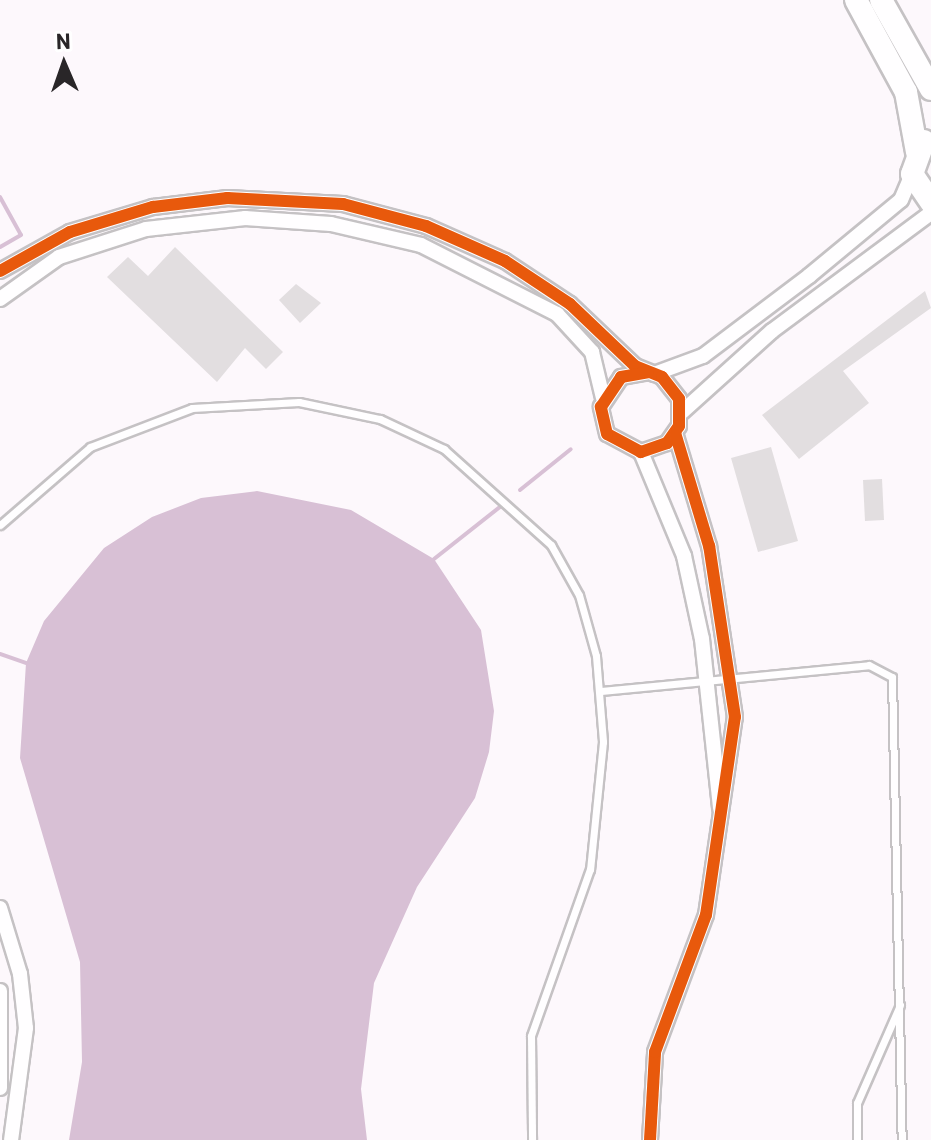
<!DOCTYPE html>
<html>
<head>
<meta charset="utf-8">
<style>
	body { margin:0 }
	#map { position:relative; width:931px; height:1140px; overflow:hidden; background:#fdf8fc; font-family:Barlow,sans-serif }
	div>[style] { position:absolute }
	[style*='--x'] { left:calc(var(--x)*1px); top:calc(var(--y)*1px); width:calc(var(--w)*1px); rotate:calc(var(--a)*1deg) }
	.water>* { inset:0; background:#d8c0d5 }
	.stream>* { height:4px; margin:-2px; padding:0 2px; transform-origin:2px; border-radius:2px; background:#d8c0d5 }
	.building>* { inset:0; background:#e2dee0 }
	.roads { filter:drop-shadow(2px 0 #c5c2c4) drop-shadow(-2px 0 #c5c2c4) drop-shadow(0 2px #c5c2c4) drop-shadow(0 -2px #c5c2c4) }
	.lane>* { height:7px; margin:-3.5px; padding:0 3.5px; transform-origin:3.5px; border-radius:3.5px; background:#fffeff }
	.street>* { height:14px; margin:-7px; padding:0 7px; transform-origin:7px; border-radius:7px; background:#fffeff }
	.secondary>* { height:22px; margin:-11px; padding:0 11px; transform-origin:11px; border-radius:11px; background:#fffeff }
	.cycleway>* { height:12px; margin:-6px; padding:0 6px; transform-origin:6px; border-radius:6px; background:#e8590c }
	span { translate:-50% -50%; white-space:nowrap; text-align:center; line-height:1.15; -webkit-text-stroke:6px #fff; paint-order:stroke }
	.north { position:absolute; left:24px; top:24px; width:80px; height:80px; -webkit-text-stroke:6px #fff; paint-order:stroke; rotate:358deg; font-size:22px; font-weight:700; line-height:32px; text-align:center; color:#292628 }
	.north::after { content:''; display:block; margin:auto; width:28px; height:36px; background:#292628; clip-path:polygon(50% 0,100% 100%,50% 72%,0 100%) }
</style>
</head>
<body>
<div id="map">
	<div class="water">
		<div style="clip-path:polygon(257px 491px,351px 510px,434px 559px,481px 630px,494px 711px,489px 752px,475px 798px,417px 887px,374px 983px,361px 1089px,367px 1140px,69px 1140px,82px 1062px,80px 962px,20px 758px,26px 663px,44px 621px,104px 548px,152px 517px,201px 498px)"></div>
	</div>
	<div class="stream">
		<div style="--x:0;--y:197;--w:43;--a:61.1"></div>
		<div style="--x:21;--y:235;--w:24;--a:150"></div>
		<div style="--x:520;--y:490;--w:65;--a:-38.8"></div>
		<div style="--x:434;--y:559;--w:85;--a:-38.3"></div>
		<div style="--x:0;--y:654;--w:28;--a:19"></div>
	</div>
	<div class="building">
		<div style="clip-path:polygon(175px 247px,283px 352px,266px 369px,245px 348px,217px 382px,107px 277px,128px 257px,148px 276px)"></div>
		<div style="clip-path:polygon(296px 284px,321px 303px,300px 323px,279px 300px)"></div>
		<div style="clip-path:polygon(925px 291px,931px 308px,843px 371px,869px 403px,799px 459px,762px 415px)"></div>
		<div style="clip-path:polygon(771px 447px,798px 541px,758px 552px,731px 458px)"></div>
		<div style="clip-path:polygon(882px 479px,884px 520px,865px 521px,863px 480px)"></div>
	</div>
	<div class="roads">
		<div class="lane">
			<div style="--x:0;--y:525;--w:119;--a:-40.9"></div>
			<div style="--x:90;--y:447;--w:109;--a:-20.9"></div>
			<div style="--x:192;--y:408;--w:107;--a:-3.2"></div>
			<div style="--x:299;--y:402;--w:83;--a:11.9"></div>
			<div style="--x:380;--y:419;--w:71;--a:25.1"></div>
			<div style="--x:444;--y:449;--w:144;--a:41.9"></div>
			<div style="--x:551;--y:545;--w:57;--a:60.8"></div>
			<div style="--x:579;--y:595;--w:63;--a:74.4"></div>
			<div style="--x:596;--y:656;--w:86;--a:85.3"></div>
			<div style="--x:603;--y:742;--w:128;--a:95.8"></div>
			<div style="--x:590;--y:869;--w:177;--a:109.5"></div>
			<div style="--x:531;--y:1036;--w:104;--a:89.4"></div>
			<div style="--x:601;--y:691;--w:269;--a:-5.5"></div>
			<div style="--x:869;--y:665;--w:26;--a:28"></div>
			<div style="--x:892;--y:677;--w:463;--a:88.8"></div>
			<div style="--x:857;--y:1140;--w:37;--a:-90"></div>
			<div style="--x:857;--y:1103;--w:107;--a:-66.3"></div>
		</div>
		<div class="street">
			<div style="--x:0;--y:271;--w:80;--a:-29.1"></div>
			<div style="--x:70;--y:232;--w:87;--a:-16.8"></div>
			<div style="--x:153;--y:207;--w:75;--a:-6.9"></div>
			<div style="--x:227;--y:198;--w:116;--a:3"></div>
			<div style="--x:343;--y:204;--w:86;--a:14.8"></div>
			<div style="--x:426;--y:226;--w:86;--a:23.9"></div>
			<div style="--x:505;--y:261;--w:78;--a:33.5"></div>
			<div style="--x:570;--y:304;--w:90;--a:43.6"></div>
			<div style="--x:635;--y:366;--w:29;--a:22"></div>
			<div style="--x:662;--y:377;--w:28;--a:52"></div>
			<div style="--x:679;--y:399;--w:27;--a:90"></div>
			<div style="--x:679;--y:426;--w:21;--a:125"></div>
			<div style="--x:667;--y:443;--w:28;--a:161"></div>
			<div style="--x:641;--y:452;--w:38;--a:-152"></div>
			<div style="--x:607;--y:434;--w:28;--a:-103"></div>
			<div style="--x:601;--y:407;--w:36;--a:-56"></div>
			<div style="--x:621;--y:377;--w:27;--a:-10"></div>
			<div style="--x:0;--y:299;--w:72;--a:-35.4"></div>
			<div style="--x:59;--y:257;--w:91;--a:-17.8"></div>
			<div style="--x:146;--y:229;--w:100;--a:-6.3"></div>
			<div style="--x:245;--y:218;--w:86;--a:4"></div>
			<div style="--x:331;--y:224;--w:92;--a:13.1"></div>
			<div style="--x:421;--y:245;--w:153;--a:26.9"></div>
			<div style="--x:557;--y:314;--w:52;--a:47.4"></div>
			<div style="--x:592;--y:352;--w:47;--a:76.6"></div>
			<div style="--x:654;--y:374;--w:52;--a:-20.2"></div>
			<div style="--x:703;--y:356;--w:133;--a:-37"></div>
			<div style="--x:809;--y:276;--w:119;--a:-39.6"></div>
			<div style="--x:901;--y:200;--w:28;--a:-67"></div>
			<div style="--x:682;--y:412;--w:121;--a:-42"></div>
			<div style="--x:772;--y:331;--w:198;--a:-36.6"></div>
			<div style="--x:641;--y:452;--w:113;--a:67.5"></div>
			<div style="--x:684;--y:556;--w:85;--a:77.8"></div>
			<div style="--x:702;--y:639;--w:170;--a:83.9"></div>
			<div style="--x:0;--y:908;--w:69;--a:73.1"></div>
			<div style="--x:20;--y:974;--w:54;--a:83.7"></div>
			<div style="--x:26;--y:1028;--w:113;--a:97.6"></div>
			<div style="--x:0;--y:991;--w:97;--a:90"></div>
			<div style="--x:650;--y:1140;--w:88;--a:-86.7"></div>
			<div style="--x:655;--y:1052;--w:146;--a:-69.6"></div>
			<div style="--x:706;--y:915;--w:200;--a:-81.7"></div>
			<div style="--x:735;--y:717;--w:173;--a:-98.6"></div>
			<div style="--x:709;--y:546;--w:118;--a:-106.7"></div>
		</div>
		<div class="secondary">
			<div style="--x:856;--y:0;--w:105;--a:61.5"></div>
			<div style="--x:906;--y:92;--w:61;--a:79.6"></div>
			<div style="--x:881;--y:0;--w:102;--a:60.7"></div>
			<div style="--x:924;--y:141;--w:35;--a:110"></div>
			<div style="--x:912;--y:174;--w:34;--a:56"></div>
		</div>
	</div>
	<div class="cycleway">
		<div style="--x:0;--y:271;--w:80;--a:-29.1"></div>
		<div style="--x:70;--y:232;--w:87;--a:-16.8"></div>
		<div style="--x:153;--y:207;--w:75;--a:-6.9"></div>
		<div style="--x:227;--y:198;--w:116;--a:3"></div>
		<div style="--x:343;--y:204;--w:86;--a:14.8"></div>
		<div style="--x:426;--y:226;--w:86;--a:23.9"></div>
		<div style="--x:505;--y:261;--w:78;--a:33.5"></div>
		<div style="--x:570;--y:304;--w:90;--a:43.6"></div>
		<div style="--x:635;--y:366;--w:29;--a:22"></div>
		<div style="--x:662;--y:377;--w:28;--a:52"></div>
		<div style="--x:679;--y:399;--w:27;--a:90"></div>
		<div style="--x:679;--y:426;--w:21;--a:125"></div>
		<div style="--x:667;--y:443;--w:28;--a:161"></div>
		<div style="--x:641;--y:452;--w:38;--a:-152"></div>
		<div style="--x:607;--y:434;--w:28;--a:-103"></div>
		<div style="--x:601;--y:407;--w:36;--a:-56"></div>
		<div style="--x:621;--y:377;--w:27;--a:-10"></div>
		<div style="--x:650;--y:1140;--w:88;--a:-86.7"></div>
		<div style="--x:655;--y:1052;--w:146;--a:-69.6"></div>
		<div style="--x:706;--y:915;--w:200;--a:-81.7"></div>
		<div style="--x:735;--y:717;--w:173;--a:-98.6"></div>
		<div style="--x:709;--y:546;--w:118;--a:-106.7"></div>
	</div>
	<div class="north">N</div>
</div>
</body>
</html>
